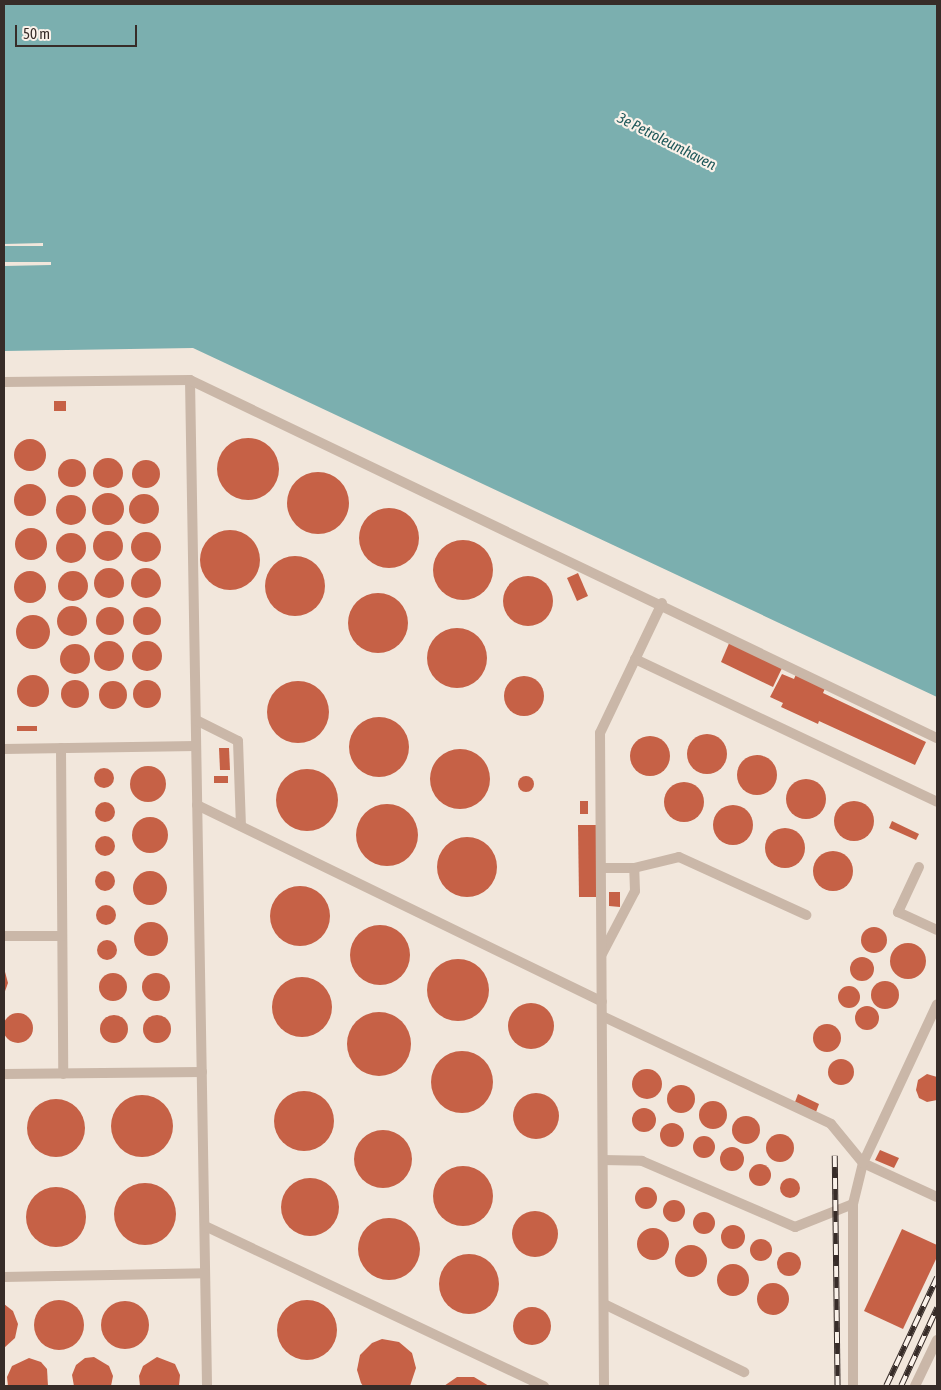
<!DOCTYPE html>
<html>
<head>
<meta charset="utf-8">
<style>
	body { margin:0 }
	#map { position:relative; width:941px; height:1390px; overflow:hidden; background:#f2e7dc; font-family:"Asap Condensed",sans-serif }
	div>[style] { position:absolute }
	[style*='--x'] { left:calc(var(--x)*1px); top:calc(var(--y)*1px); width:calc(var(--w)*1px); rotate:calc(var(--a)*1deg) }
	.water>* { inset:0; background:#7bafaf }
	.pier>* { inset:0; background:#f2e7dc }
	.building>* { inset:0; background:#c66146 }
	.round { border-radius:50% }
	.service>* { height:10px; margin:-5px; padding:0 5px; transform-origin:5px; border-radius:5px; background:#cab7a8 }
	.rail>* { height:5.5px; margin-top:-2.75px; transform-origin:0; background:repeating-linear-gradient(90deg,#faf1e9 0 11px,#372c28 0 22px); box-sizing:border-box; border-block:1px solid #372c28 }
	span { translate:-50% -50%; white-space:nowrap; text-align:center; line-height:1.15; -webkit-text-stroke:4.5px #faf1e9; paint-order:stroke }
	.water-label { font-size:15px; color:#1d5759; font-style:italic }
	.frame { position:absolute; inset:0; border:5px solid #372c28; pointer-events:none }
	.scale { position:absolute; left:15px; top:25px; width:122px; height:22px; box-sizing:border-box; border:2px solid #372c28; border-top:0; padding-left:6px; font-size:15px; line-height:18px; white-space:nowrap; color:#372c28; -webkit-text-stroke:4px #faf1e9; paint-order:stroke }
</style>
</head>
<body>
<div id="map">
	<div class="water">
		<div style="clip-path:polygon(4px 4px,937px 4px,937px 697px,193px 348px,4px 351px)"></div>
	</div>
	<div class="pier">
		<div style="clip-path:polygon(43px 243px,43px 246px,4px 246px,4px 244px)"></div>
		<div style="clip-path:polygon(4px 262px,51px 262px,51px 265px,4px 266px)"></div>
	</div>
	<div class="building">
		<div style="clip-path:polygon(54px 401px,66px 401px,66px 411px,54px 411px)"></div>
		<div class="round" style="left:217px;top:438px;width:62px;height:62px"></div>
		<div class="round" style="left:14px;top:439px;width:32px;height:32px"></div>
		<div class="round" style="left:93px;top:458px;width:30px;height:30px"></div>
		<div class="round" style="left:58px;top:459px;width:28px;height:28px"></div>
		<div class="round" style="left:132px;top:460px;width:28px;height:28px"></div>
		<div class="round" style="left:287px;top:472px;width:62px;height:62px"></div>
		<div class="round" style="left:14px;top:484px;width:32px;height:32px"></div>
		<div class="round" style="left:92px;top:493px;width:32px;height:32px"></div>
		<div class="round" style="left:129px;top:494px;width:30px;height:30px"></div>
		<div class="round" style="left:56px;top:495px;width:30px;height:30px"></div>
		<div class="round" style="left:359px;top:508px;width:60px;height:60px"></div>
		<div class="round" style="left:15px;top:528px;width:32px;height:32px"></div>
		<div class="round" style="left:200px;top:530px;width:60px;height:60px"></div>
		<div class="round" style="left:93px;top:531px;width:30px;height:30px"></div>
		<div class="round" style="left:131px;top:532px;width:30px;height:30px"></div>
		<div class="round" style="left:56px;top:533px;width:30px;height:30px"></div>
		<div class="round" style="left:433px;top:540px;width:60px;height:60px"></div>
		<div class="round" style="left:265px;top:556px;width:60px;height:60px"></div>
		<div class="round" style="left:94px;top:568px;width:30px;height:30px"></div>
		<div class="round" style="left:131px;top:568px;width:30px;height:30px"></div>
		<div class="round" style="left:14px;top:571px;width:32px;height:32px"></div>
		<div class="round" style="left:58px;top:571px;width:30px;height:30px"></div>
		<div style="clip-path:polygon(578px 573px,588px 596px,577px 601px,567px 578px)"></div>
		<div class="round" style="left:503px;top:576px;width:50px;height:50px"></div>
		<div class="round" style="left:348px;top:593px;width:60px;height:60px"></div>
		<div class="round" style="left:57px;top:606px;width:30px;height:30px"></div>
		<div class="round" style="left:133px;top:607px;width:28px;height:28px"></div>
		<div class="round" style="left:96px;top:607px;width:28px;height:28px"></div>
		<div class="round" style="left:16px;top:615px;width:34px;height:34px"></div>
		<div class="round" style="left:427px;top:628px;width:60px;height:60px"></div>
		<div class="round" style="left:94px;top:641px;width:30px;height:30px"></div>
		<div class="round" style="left:132px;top:641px;width:30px;height:30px"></div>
		<div style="clip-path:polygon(730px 641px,783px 666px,773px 687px,721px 662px)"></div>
		<div class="round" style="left:60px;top:644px;width:30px;height:30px"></div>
		<div style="clip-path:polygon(797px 672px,826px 686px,823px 693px,926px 742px,915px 765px,819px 721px,818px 724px,781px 707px,783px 703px,770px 697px,782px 674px,794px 679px)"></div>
		<div class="round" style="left:17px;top:675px;width:32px;height:32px"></div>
		<div class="round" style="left:504px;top:676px;width:40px;height:40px"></div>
		<div class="round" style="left:133px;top:680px;width:28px;height:28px"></div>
		<div class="round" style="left:61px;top:680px;width:28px;height:28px"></div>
		<div class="round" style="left:99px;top:681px;width:28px;height:28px"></div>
		<div class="round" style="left:267px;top:681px;width:62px;height:62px"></div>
		<div class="round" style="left:349px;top:717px;width:60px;height:60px"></div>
		<div style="clip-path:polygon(17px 726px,37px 726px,37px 731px,17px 731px)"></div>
		<div class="round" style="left:687px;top:734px;width:40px;height:40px"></div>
		<div class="round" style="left:630px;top:736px;width:40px;height:40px"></div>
		<div style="clip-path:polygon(219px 748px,229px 748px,230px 770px,220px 770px)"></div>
		<div class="round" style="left:430px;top:749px;width:60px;height:60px"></div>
		<div class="round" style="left:737px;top:755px;width:40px;height:40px"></div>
		<div class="round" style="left:130px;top:766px;width:36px;height:36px"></div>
		<div class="round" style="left:94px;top:768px;width:20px;height:20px"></div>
		<div class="round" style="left:276px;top:769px;width:62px;height:62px"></div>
		<div style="clip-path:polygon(214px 776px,228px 776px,228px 783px,214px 783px)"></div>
		<div class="round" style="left:518px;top:776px;width:16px;height:16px"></div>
		<div class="round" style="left:786px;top:779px;width:40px;height:40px"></div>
		<div class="round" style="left:664px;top:782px;width:40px;height:40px"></div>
		<div class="round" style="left:834px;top:801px;width:40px;height:40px"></div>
		<div style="clip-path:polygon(580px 801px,588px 801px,588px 814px,580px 814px)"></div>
		<div class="round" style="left:95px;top:802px;width:20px;height:20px"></div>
		<div class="round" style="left:356px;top:804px;width:62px;height:62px"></div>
		<div class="round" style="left:713px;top:805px;width:40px;height:40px"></div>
		<div class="round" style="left:132px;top:817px;width:36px;height:36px"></div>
		<div style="clip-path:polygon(892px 821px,919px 834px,916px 840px,889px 828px)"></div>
		<div style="clip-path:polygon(578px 825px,597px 825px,598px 897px,579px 897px)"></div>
		<div class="round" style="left:765px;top:828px;width:40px;height:40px"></div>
		<div class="round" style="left:95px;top:836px;width:20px;height:20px"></div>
		<div class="round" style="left:437px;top:837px;width:60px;height:60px"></div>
		<div class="round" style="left:813px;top:851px;width:40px;height:40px"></div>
		<div class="round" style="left:133px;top:871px;width:34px;height:34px"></div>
		<div class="round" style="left:95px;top:871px;width:20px;height:20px"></div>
		<div class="round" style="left:270px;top:886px;width:60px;height:60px"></div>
		<div style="clip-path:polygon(609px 892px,620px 892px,620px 907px,609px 906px)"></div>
		<div class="round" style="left:96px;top:905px;width:20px;height:20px"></div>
		<div class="round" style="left:134px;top:922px;width:34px;height:34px"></div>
		<div class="round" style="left:350px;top:925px;width:60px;height:60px"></div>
		<div class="round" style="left:861px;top:927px;width:26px;height:26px"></div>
		<div class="round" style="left:97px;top:940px;width:20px;height:20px"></div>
		<div class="round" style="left:890px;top:943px;width:36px;height:36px"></div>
		<div class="round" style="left:850px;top:957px;width:24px;height:24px"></div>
		<div class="round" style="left:427px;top:959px;width:62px;height:62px"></div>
		<div style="clip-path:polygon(4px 968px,8px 983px,4px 994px)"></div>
		<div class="round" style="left:142px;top:973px;width:28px;height:28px"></div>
		<div class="round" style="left:99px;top:973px;width:28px;height:28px"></div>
		<div class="round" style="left:272px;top:977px;width:60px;height:60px"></div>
		<div class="round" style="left:871px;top:981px;width:28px;height:28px"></div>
		<div class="round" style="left:838px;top:986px;width:22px;height:22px"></div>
		<div class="round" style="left:508px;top:1003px;width:46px;height:46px"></div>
		<div class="round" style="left:855px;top:1006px;width:24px;height:24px"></div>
		<div class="round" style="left:347px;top:1012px;width:64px;height:64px"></div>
		<div class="round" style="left:3px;top:1013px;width:30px;height:30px"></div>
		<div class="round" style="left:100px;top:1015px;width:28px;height:28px"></div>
		<div class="round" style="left:143px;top:1015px;width:28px;height:28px"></div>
		<div class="round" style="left:813px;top:1024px;width:28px;height:28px"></div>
		<div class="round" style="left:431px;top:1051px;width:62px;height:62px"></div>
		<div class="round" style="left:828px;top:1059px;width:26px;height:26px"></div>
		<div class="round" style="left:632px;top:1069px;width:30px;height:30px"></div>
		<div style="clip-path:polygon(927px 1074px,937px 1077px,937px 1100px,927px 1102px,919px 1098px,916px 1090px,918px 1080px)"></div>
		<div class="round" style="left:667px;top:1085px;width:28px;height:28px"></div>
		<div class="round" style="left:274px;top:1091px;width:60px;height:60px"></div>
		<div class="round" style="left:513px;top:1093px;width:46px;height:46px"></div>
		<div style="clip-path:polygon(798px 1094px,819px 1104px,816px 1112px,795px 1102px)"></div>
		<div class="round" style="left:111px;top:1095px;width:62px;height:62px"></div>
		<div class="round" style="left:27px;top:1099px;width:58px;height:58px"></div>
		<div class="round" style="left:699px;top:1101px;width:28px;height:28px"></div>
		<div class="round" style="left:632px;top:1108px;width:24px;height:24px"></div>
		<div class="round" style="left:732px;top:1116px;width:28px;height:28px"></div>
		<div class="round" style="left:660px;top:1123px;width:24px;height:24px"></div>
		<div class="round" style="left:354px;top:1130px;width:58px;height:58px"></div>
		<div class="round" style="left:766px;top:1134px;width:28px;height:28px"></div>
		<div class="round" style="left:693px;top:1136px;width:22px;height:22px"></div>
		<div class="round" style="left:720px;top:1147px;width:24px;height:24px"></div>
		<div style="clip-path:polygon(880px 1150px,899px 1158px,894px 1168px,875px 1160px)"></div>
		<div class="round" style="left:749px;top:1164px;width:22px;height:22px"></div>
		<div class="round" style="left:433px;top:1166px;width:60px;height:60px"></div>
		<div class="round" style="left:281px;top:1178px;width:58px;height:58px"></div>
		<div class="round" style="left:780px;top:1178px;width:20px;height:20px"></div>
		<div class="round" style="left:114px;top:1183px;width:62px;height:62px"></div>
		<div class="round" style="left:635px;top:1187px;width:22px;height:22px"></div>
		<div class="round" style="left:26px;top:1187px;width:60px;height:60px"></div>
		<div class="round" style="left:663px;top:1200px;width:22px;height:22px"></div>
		<div class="round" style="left:512px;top:1211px;width:46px;height:46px"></div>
		<div class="round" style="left:693px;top:1212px;width:22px;height:22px"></div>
		<div class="round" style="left:358px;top:1218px;width:62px;height:62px"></div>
		<div class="round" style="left:721px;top:1225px;width:24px;height:24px"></div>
		<div class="round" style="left:637px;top:1228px;width:32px;height:32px"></div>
		<div style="clip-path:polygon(902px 1229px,937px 1245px,937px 1257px,903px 1329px,864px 1311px)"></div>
		<div class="round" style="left:750px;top:1239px;width:22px;height:22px"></div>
		<div class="round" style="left:675px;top:1245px;width:32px;height:32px"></div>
		<div class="round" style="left:777px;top:1252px;width:24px;height:24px"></div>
		<div class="round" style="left:439px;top:1254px;width:60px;height:60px"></div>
		<div class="round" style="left:717px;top:1264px;width:32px;height:32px"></div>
		<div class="round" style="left:757px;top:1283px;width:32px;height:32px"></div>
		<div class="round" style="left:34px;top:1300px;width:50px;height:50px"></div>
		<div class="round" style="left:277px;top:1300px;width:60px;height:60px"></div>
		<div class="round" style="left:101px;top:1301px;width:48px;height:48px"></div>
		<div style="clip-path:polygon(4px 1304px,13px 1311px,18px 1324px,15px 1338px,4px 1348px)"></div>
		<div class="round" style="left:513px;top:1307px;width:38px;height:38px"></div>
		<div style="clip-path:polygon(382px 1339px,399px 1342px,412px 1353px,416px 1368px,410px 1386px,363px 1386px,361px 1383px,357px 1370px,360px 1355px,372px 1343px)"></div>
		<div style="clip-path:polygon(94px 1357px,109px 1366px,113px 1376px,111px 1386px,74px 1386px,72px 1375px,76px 1365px,85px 1358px)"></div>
		<div style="clip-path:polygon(157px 1357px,175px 1364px,180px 1375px,179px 1386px,140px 1386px,139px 1376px,143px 1366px)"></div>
		<div style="clip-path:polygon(29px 1358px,41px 1362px,47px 1369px,48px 1386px,8px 1386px,7px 1377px,12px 1366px)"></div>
		<div style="clip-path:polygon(457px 1377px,474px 1377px,489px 1386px,444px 1386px)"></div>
	</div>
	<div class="service">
		<div style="--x:190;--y:380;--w:1006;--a:89.03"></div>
		<div style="--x:4;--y:382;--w:186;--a:-0.6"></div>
		<div style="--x:190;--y:380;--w:828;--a:25.61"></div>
		<div style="--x:635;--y:659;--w:334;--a:25.3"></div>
		<div style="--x:196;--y:720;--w:47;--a:26.6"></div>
		<div style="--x:238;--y:741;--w:85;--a:88"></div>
		<div style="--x:61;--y:748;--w:326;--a:89.6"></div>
		<div style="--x:4;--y:749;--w:192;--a:-0.9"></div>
		<div style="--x:197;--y:805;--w:450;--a:25.9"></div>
		<div style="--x:919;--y:867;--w:50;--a:115"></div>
		<div style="--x:898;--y:912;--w:43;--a:24.8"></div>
		<div style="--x:601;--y:868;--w:33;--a:0"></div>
		<div style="--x:634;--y:868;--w:46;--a:-13.7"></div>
		<div style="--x:679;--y:857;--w:140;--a:24.5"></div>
		<div style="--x:4;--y:936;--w:58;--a:0"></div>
		<div style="--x:602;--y:954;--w:71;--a:-62.4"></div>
		<div style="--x:635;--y:891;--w:23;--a:-92"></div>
		<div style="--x:602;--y:1016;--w:253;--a:25.2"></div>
		<div style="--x:831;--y:1124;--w:50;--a:50.6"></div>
		<div style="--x:863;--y:1163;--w:81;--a:24.7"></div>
		<div style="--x:4;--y:1074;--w:198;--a:-0.6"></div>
		<div style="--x:603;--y:1160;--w:39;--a:1"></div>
		<div style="--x:642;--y:1161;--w:167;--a:23.3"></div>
		<div style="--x:795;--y:1227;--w:62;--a:-21.6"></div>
		<div style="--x:853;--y:1204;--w:42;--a:-76.3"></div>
		<div style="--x:863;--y:1163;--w:175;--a:-65"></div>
		<div style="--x:205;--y:1226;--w:375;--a:25.3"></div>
		<div style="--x:4;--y:1277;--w:201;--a:-1.1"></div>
		<div style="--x:604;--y:1304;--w:156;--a:25.9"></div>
		<div style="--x:604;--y:1386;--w:653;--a:-90.35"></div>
		<div style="--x:600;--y:733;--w:144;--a:-64.5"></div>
		<div style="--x:853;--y:1386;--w:182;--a:-90"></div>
		<div style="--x:915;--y:1386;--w:51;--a:-64.4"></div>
	</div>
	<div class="rail">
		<div style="--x:835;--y:1156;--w:230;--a:89.3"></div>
		<div style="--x:886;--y:1386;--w:120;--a:-64.9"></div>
		<div style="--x:901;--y:1386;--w:86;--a:-65.2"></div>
	</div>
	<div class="water-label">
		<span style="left:667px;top:141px;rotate:27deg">3e Petroleumhaven</span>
	</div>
	<div class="frame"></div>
	<div class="scale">50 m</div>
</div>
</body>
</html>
